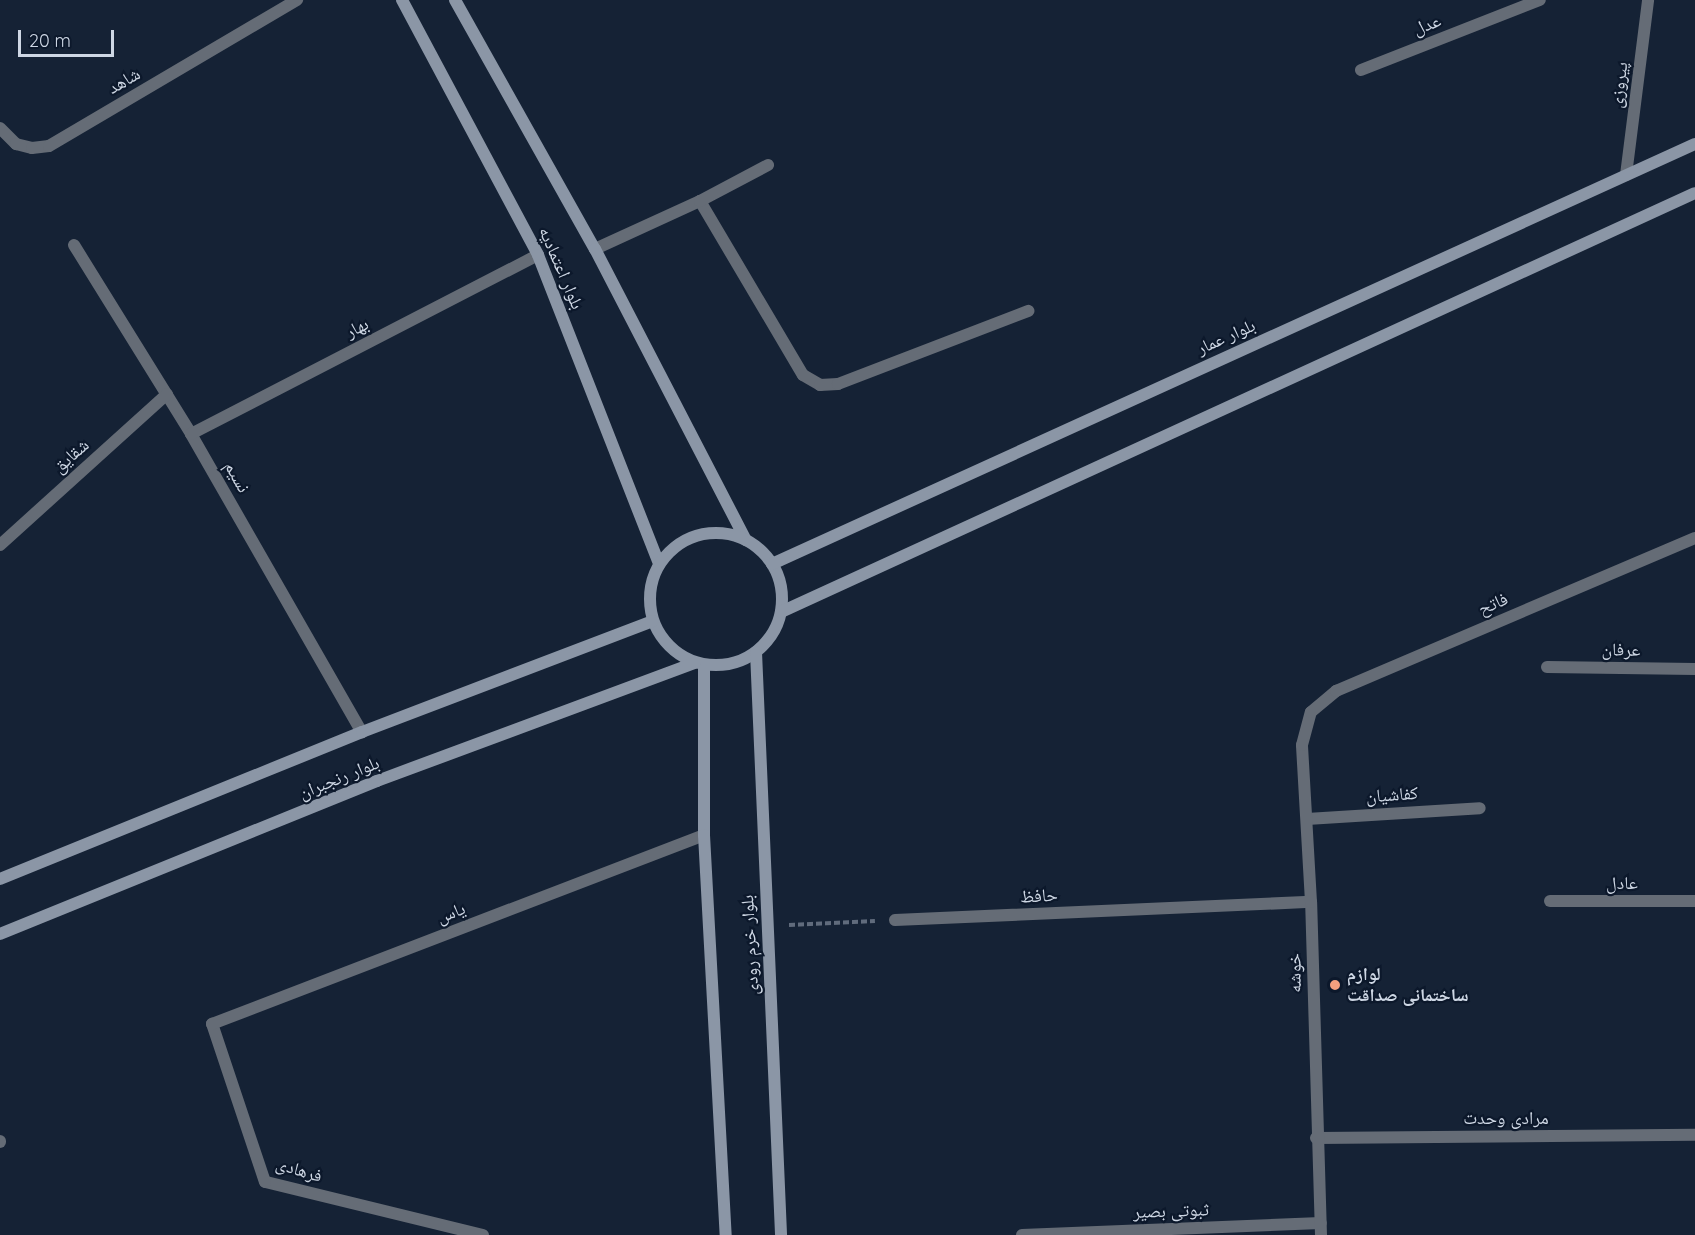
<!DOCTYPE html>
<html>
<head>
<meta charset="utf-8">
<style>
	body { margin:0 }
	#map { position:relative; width:1695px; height:1235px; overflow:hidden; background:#152235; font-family:Quicksand,"Noto Naskh Arabic",sans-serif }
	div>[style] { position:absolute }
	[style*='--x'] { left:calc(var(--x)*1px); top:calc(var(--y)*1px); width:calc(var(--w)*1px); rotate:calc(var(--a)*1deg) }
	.path>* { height:4px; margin-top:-2px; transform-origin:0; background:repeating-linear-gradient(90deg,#606b7c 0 6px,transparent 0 9px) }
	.street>* { height:12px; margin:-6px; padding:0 6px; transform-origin:6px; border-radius:6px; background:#656c76 }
	.secondary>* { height:12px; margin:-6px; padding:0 6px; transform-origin:6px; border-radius:6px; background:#8b96a6 }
	.secondary>.ring { margin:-6px; padding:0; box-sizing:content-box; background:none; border:12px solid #8b96a6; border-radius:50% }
	.dots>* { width:16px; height:16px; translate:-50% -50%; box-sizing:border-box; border:3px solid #0c182b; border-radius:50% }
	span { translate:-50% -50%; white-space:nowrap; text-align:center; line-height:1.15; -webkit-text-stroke:4.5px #0c182b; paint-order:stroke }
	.street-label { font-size:18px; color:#ced7e4 }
	.poi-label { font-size:18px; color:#ced7e4; font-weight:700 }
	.left { translate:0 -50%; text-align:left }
	.scale { position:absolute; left:18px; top:30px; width:96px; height:27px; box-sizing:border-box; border:3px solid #ced7e4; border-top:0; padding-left:8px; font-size:18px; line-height:21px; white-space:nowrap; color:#ced7e4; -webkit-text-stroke:4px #0c182b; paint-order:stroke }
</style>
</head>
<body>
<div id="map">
	<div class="path">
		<div style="--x:789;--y:925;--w:86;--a:-2.7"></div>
	</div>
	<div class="street">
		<div style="--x:1361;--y:70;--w:192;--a:-21.4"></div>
		<div style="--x:0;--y:128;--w:23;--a:45"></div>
		<div style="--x:16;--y:144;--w:16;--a:14"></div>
		<div style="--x:32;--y:148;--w:17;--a:-7"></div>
		<div style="--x:49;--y:146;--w:288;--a:-30.5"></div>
		<div style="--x:1626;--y:175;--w:176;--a:-82.8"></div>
		<div style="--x:700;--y:201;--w:202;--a:59.4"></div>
		<div style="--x:803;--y:375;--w:20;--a:30"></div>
		<div style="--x:820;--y:385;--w:18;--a:-3"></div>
		<div style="--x:838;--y:384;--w:204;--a:-21"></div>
		<div style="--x:74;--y:245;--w:222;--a:58.2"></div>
		<div style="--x:191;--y:434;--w:344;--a:60.2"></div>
		<div style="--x:595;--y:249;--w:115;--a:-24.6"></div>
		<div style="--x:700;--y:201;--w:77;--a:-27.9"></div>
		<div style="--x:191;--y:434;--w:390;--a:-27.3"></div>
		<div style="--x:0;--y:545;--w:225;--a:-42.1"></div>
		<div style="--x:1547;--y:667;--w:148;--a:0.8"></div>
		<div style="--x:1307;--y:819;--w:173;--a:-3.6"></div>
		<div style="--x:1550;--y:901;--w:145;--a:0"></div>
		<div style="--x:895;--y:920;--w:416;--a:-2.5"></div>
		<div style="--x:1316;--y:1138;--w:379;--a:-0.5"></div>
		<div style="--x:0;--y:1142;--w:1;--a:-90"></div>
		<div style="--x:483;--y:1235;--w:224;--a:-166.3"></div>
		<div style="--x:265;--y:1182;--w:167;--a:-108.5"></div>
		<div style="--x:212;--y:1024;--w:527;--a:-21.01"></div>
		<div style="--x:1022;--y:1235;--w:299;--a:-2.3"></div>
		<div style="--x:1321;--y:1235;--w:333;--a:-91.7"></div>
		<div style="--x:1311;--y:902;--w:157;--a:-93.3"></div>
		<div style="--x:1302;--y:745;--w:34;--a:-75"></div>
		<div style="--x:1311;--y:712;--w:33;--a:-40"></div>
		<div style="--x:1336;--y:691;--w:390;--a:-23.1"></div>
	</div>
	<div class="secondary">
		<div style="--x:402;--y:0;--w:289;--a:61.9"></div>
		<div style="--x:538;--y:255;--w:331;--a:68.6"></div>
		<div style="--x:455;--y:0;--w:286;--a:60.7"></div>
		<div style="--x:595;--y:249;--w:328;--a:62.6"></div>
		<div class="ring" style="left:650px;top:533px;width:120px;height:120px"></div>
		<div style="--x:772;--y:564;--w:1014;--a:-24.47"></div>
		<div style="--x:781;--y:612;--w:1005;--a:-24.63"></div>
		<div style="--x:756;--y:652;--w:584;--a:87.54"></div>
		<div style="--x:704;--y:665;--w:170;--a:90"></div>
		<div style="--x:704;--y:835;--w:401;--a:86.9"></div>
		<div style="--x:0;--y:879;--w:391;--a:-22.1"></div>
		<div style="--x:362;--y:732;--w:311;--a:-20.9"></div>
		<div style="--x:0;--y:934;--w:407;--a:-22.1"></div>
		<div style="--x:377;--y:781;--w:339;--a:-20.4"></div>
	</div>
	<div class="dots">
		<div style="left:1335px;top:985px;background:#f2a07f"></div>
	</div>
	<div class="street-label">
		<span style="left:1427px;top:25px;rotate:-21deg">عدل</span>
		<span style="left:124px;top:81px;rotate:-30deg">شاهد</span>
		<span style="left:1619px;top:85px;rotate:-83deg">پیروزی</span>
		<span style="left:561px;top:268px;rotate:67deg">بلوار اعتمادیه</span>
		<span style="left:357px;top:328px;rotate:-27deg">بهار</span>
		<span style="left:1226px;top:337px;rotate:-24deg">بلوار عمار</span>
		<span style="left:71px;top:456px;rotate:-42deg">شقایق</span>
		<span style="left:237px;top:477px;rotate:60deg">نسیم</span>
		<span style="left:1493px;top:604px;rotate:-23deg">فاتح</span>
		<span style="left:1621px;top:650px;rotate:1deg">عرفان</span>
		<span style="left:339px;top:778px;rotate:-22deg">بلوار رنجبران</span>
		<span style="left:1392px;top:795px;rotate:-4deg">کفاشیان</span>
		<span style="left:1622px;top:883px">عادل</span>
		<span style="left:1039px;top:896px;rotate:-3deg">حافظ</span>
		<span style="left:451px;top:913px;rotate:-21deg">یاس</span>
		<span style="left:750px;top:945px;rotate:-93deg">بلوار خرم رودی</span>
		<span style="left:1295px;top:973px;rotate:-91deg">خوشه</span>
		<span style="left:1506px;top:1118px">مرادی وحدت</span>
		<span style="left:299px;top:1170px;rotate:17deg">فرهادی</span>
		<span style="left:1171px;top:1211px;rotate:-2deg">ثبوتی بصیر</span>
	</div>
	<div class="poi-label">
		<span class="left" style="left:1347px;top:985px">لوازم<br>ساختمانی صداقت</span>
	</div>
	<div class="scale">20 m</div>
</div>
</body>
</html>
